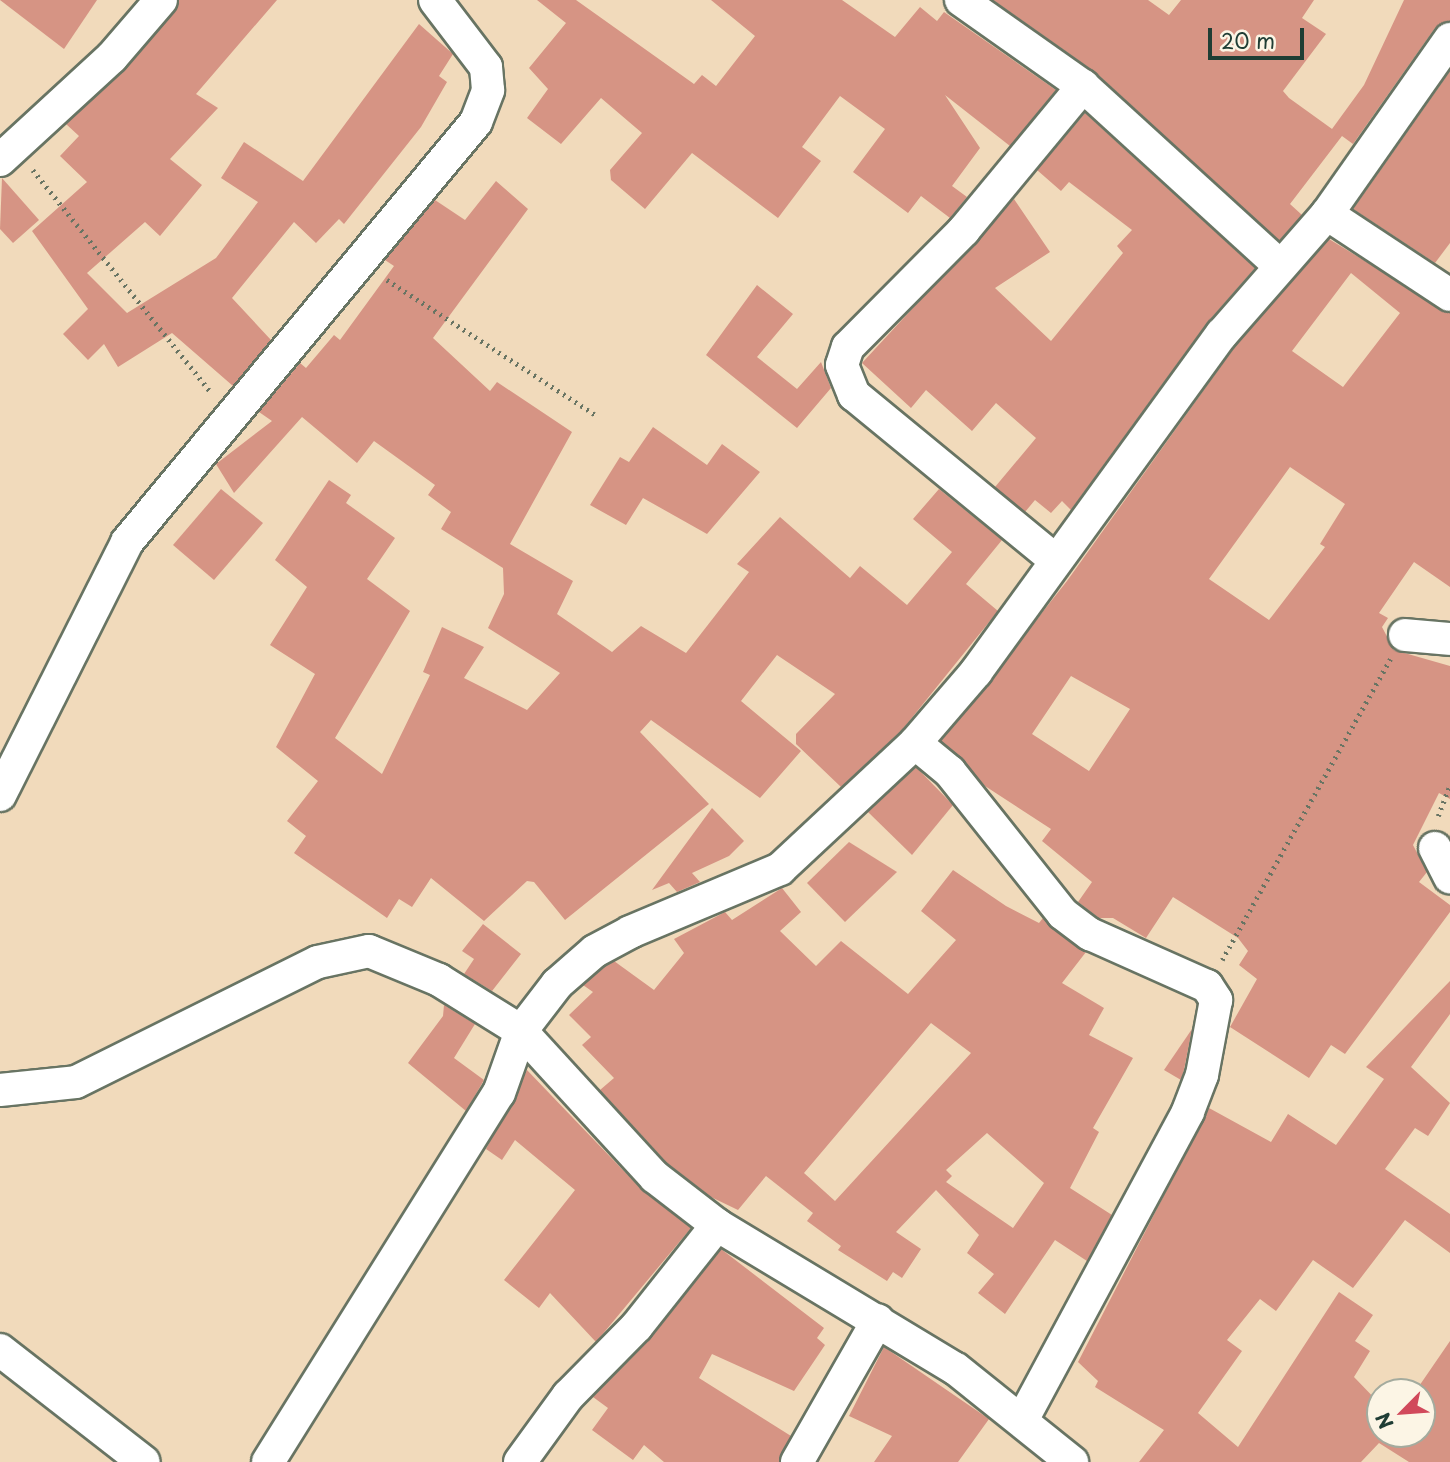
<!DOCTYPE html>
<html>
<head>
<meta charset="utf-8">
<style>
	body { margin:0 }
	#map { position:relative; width:1450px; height:1462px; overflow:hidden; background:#f1dabb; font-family:"Playpen Sans",sans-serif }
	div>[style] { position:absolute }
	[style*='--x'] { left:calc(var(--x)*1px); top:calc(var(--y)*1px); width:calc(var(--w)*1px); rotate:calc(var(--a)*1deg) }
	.building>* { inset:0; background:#d69484 }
	.path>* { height:4.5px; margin-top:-2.25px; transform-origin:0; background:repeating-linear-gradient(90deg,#687463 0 2px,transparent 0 7px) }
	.roads { filter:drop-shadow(2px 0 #687463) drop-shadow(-2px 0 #687463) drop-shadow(0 2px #687463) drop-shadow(0 -2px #687463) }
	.minor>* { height:32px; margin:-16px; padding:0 16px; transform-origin:16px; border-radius:16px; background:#fff }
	span { translate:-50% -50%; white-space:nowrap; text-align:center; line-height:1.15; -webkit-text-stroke:7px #fcf5e5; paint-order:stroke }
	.north { position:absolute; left:1366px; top:1378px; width:70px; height:70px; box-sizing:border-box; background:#fcf5e5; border:2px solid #a4ab9e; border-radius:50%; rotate:245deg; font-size:19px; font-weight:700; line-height:28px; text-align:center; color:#1f3d34 }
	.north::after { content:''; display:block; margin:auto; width:24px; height:32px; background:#d1495b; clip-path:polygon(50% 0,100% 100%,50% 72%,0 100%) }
	.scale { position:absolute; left:1208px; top:28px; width:96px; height:32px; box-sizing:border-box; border:4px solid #1f3d34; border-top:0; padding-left:9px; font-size:21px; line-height:24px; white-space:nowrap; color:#1f3d34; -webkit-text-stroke:5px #fcf5e5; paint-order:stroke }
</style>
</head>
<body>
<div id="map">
	<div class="building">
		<div style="clip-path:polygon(0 0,97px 0,64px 49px)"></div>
		<div style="clip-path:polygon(179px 0,277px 0,196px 94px,218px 108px,170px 159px,202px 185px,160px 236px,145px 222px,87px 273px,127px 313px,216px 258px,258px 202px,221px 178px,244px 142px,303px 181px,419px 24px,453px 54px,439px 76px,447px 82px,421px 127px,344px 224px,339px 219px,316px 243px,294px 222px,232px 298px,271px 340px,233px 386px,172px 333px,118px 367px,104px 344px,88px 360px,63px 334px,88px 309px,32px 231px,87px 182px,60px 156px,79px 136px,66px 124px,126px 69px)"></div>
		<div style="clip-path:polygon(537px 0,576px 0,694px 84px,702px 75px,716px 86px,755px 36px,711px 0,842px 0,895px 37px,920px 7px,937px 21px,944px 12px,1056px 90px,1010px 146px,945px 95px,980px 148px,952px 186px,967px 197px,950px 218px,921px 196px,908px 213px,853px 172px,885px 129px,840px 96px,802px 147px,821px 161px,778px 218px,692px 153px,645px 209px,611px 180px,610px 170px,642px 133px,601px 98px,561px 144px,527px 118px,548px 89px,529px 68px,566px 23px)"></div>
		<div style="clip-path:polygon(993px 0,1148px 0,1169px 15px,1181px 0,1314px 0,1302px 18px,1326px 34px,1283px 91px,1289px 98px,1339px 134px,1332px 129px,1364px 85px,1404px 0,1450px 0,1450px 21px,1435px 28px,1353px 144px,1342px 136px,1290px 204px,1302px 215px,1279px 241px,1095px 72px)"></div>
		<div style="clip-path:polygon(1450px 71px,1450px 243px,1435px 263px,1353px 209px)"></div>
		<div style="clip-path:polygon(1085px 113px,1255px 268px,1207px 323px,1071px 510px,1062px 501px,1051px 513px,1035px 500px,1025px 512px,995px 487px,1036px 438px,996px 403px,972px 431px,926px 390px,911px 408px,862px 363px,1014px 199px,1050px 252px,995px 288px,1051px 341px,1123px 253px,1117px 246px,1132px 230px,1069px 182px,1061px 191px,1037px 170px)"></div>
		<div style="clip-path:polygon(2px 178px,39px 220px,13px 243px,0 229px)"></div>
		<div style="clip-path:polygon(496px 181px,528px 209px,433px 338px,490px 391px,497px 382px,572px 432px,510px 544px,573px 581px,557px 614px,612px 652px,641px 626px,686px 653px,749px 572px,737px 564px,780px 517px,850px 578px,860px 566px,907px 605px,952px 552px,913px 519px,939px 489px,1002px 540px,966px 584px,998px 611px,902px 730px,841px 787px,796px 744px,796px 734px,835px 694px,777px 655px,741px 701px,801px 751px,760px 798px,651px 720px,640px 732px,709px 804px,565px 920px,534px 882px,527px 881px,484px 921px,431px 878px,412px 907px,399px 899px,387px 918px,294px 853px,306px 836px,287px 821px,318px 781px,276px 747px,315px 674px,270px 645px,307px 587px,275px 560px,329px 480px,351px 495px,346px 503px,395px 538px,367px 579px,410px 611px,335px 738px,382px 774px,430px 675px,423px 672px,442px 627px,484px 647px,464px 678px,527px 710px,560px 673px,488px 628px,504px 594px,503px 568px,441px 529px,451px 512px,428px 495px,435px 485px,374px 441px,357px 463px,302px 417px,234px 493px,216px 464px,272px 421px,259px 412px,300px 363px,306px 368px,334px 335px,340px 340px,394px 266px,385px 260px,435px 200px,465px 220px)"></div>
		<div style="clip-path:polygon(evenodd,1329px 239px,1450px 313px,1450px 587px,1414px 562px,1379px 613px,1388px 618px,1382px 627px,1394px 650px,1450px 666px,1450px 799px,1439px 793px,1413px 845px,1427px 872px,1419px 882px,1450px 905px,1450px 912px,1345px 1054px,1331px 1045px,1309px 1078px,1230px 1027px,1257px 979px,1239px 965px,1248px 951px,1238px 938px,1173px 897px,1146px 938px,1113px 918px,1099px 918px,1078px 902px,1092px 882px,1042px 841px,1051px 829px,985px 786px,941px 741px,1067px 581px,1236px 345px,1329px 239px,1351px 273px,1400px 313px,1343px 387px,1292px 351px,1351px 273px,1329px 239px,1290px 467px,1345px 504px,1320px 544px,1325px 547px,1269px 620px,1209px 579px,1290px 467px,1329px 239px,1071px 676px,1130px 709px,1089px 771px,1032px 734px,1071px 676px)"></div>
		<div style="clip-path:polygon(757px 285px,793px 314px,757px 357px,797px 389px,821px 362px,831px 388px,797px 428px,706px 355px)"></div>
		<div style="clip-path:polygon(653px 427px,707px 465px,722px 444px,760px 472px,707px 534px,643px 498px,626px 525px,590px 505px,620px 457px,629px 462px)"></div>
		<div style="clip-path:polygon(221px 489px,263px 523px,214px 580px,173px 545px)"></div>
		<div style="clip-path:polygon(916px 767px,953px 805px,912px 855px,868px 812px)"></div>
		<div style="clip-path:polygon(712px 808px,744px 841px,729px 856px,692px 873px,700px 882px,677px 892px,669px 883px,652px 890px)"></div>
		<div style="clip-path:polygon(849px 842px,897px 872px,845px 922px,807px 883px)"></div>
		<div style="clip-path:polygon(evenodd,953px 870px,1006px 906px,1039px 923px,1043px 918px,1086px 952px,1062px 983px,1104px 1008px,1089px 1035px,1133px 1058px,1093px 1128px,1099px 1132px,1070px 1188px,1112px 1215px,1087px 1261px,1055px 1240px,1005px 1314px,978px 1293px,994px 1274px,967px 1253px,979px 1235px,936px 1190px,896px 1232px,921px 1249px,902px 1278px,893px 1272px,887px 1281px,838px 1250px,841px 1246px,807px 1221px,813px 1213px,766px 1176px,738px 1210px,711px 1197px,667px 1163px,600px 1090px,614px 1078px,582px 1045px,591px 1037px,569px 1015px,593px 992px,583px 985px,606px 966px,614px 961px,654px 990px,684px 953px,674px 939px,725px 912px,732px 920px,782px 888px,801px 912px,780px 931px,816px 966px,841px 941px,908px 994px,956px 940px,921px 911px,953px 870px,931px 1023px,971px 1053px,835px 1201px,804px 1173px,931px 1023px,953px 870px,987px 1133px,1044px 1183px,1013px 1228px,946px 1182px,952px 1176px,946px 1170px,987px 1133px)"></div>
		<div style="clip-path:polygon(483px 924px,521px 954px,492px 991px,464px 974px,474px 959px,462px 951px)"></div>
		<div style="clip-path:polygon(1450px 981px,1450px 1014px,1411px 1067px,1450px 1103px,1428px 1136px,1415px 1128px,1385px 1169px,1450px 1214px,1450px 1253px,1405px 1220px,1353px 1288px,1313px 1260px,1276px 1311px,1260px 1299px,1227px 1340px,1242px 1351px,1198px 1413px,1238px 1447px,1339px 1292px,1373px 1315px,1355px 1341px,1370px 1351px,1354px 1377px,1380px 1404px,1380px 1434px,1422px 1434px,1422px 1392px,1415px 1392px,1450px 1341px,1450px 1462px,1409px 1462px,1379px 1443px,1361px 1462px,1139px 1462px,1164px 1430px,1095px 1387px,1098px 1381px,1078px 1362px,1209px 1108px,1271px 1142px,1288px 1114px,1336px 1145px,1384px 1079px,1366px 1067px)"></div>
		<div style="clip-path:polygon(444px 1005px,475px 1024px,454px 1058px,484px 1080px,466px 1111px,408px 1063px,443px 1016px)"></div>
		<div style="clip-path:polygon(1192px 1029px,1184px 1070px,1181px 1080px,1164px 1070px)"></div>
		<div style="clip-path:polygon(527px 1070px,642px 1190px,691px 1228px,596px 1342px,550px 1293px,539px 1308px,504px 1280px,575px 1190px,515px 1140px,502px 1160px,486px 1149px)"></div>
		<div style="clip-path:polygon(721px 1249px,824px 1328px,817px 1338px,825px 1345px,794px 1391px,712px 1354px,699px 1378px,791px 1436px,779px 1462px,664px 1462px,644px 1445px,633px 1460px,592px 1430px,608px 1408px,593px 1397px,651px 1338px)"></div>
		<div style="clip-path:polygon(884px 1347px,989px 1419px,958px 1462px,874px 1462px,892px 1436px,849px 1416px)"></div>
	</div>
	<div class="path">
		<div style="--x:33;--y:170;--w:285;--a:51.3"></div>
		<div style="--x:387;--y:280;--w:250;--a:32.9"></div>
		<div style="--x:1438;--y:816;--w:33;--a:-69"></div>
		<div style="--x:1222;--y:960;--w:345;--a:-60.8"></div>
	</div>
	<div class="roads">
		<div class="minor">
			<div style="--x:961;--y:0;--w:149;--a:35.2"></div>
			<div style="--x:1083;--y:86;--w:267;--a:42.4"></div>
			<div style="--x:0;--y:160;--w:152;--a:-42.6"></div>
			<div style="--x:112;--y:57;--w:75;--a:-49.3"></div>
			<div style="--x:1327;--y:214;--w:147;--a:33.4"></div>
			<div style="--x:1054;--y:559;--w:259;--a:-140.6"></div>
			<div style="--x:854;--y:395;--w:32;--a:-112"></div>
			<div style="--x:842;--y:365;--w:19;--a:-72"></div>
			<div style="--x:848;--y:347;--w:165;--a:-45.2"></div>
			<div style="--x:964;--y:230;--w:187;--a:-50.4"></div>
			<div style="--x:1405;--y:635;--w:45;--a:5.1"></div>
			<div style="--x:915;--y:743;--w:45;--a:39.6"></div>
			<div style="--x:950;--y:772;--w:181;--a:51.5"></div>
			<div style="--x:1063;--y:914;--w:34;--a:37"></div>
			<div style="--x:1090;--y:934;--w:128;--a:24"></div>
			<div style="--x:1207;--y:986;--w:17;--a:57"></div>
			<div style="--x:1216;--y:1000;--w:76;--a:100.6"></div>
			<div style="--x:1202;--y:1075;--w:40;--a:111"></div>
			<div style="--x:1188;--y:1112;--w:348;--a:118.3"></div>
			<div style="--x:0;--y:795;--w:283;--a:-63.3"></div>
			<div style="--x:127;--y:542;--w:546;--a:-50.28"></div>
			<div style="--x:476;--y:122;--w:34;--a:-69"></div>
			<div style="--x:488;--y:90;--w:23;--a:-95"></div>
			<div style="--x:486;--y:67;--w:84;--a:-127.3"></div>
			<div style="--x:1435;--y:848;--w:33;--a:63"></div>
			<div style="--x:0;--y:1090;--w:76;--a:-6"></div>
			<div style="--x:76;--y:1082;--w:270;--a:-26.4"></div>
			<div style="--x:318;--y:962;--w:52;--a:-12.2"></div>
			<div style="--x:369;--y:951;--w:76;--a:22.5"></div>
			<div style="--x:439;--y:980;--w:97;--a:31.9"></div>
			<div style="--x:521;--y:1031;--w:198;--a:47.5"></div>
			<div style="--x:655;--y:1177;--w:78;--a:37.7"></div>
			<div style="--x:717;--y:1225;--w:279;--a:31.1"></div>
			<div style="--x:956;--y:1369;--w:149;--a:38.7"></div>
			<div style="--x:0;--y:1350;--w:182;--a:37.9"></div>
			<div style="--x:268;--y:1462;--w:435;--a:-58"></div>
			<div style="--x:499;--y:1093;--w:66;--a:-70.5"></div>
			<div style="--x:521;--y:1031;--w:59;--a:-52.5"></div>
			<div style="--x:557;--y:984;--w:50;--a:-41"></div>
			<div style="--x:595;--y:951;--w:40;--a:-28"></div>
			<div style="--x:630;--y:932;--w:163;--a:-22.8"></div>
			<div style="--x:780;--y:869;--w:185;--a:-43"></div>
			<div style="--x:915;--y:743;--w:94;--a:-49.3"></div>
			<div style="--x:976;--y:672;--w:418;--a:-54"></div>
			<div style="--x:1222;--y:334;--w:159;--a:-48.8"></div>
			<div style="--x:1327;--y:214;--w:214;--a:-54.9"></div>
			<div style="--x:520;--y:1462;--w:82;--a:-54"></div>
			<div style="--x:568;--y:1396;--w:98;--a:-45.4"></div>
			<div style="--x:637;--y:1326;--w:129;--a:-51.6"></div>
			<div style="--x:797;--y:1462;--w:163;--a:-60.3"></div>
		</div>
	</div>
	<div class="north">N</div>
	<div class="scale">20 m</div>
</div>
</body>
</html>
